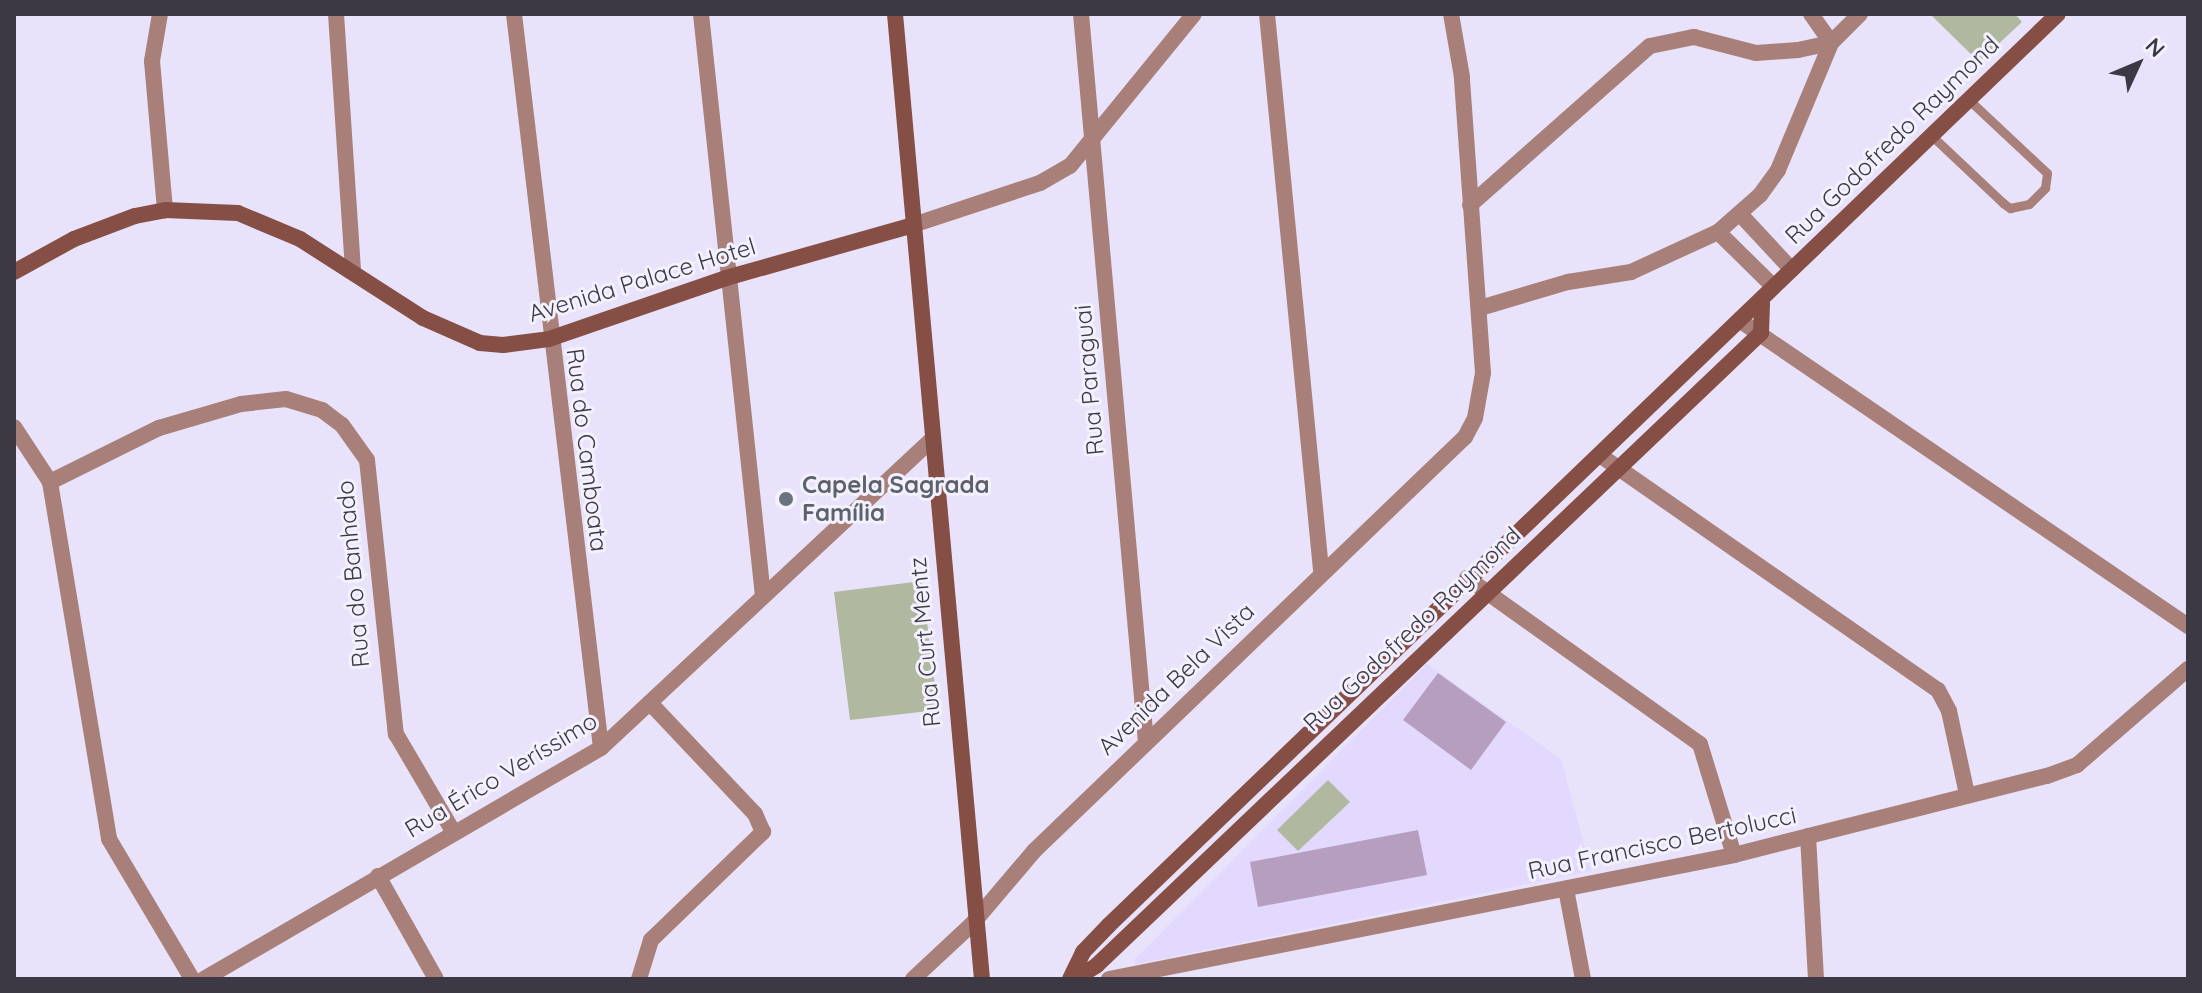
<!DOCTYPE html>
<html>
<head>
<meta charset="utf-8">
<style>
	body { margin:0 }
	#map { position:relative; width:2202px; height:993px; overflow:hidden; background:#e8e2fb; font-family:Quicksand,sans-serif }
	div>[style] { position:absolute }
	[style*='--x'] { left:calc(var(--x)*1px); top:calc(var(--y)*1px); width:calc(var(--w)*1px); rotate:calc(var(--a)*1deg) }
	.built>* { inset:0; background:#e3d8fe }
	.green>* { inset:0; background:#b1b8a0 }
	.building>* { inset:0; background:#b69ebe }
	.service>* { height:9px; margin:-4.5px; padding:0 4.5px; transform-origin:4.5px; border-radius:4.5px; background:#a88079 }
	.minor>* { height:16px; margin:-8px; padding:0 8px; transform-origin:8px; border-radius:8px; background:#a88079 }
	.tertiary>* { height:16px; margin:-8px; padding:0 8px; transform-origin:8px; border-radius:8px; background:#a88079 }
	.secondary>* { height:16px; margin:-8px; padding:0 8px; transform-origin:8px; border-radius:8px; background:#864f46 }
	.dots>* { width:22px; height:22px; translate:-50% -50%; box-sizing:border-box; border:4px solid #f4f1fe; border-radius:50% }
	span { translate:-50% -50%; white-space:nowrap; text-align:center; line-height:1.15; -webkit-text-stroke:6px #f4f1fe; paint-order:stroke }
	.street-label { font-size:24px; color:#3c3945 }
	.worship-label { font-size:24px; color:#5b616d; font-weight:700 }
	.left { translate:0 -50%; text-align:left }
	.frame { position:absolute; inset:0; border:16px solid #3c3945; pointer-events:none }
	.north { position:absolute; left:2098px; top:24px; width:80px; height:80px; -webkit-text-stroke:6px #f4f1fe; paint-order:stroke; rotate:46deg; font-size:22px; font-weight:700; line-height:32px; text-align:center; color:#3c3945 }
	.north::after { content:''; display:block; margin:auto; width:28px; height:36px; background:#3c3945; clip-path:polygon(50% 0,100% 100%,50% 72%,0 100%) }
</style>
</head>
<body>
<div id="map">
	<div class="built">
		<div style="clip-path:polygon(1427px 664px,1561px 759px,1591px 871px,1137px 964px,1133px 961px)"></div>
	</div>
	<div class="green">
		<div style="clip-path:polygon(1930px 14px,2015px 14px,2022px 22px,1979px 62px)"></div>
		<div style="clip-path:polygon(922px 581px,938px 710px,850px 720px,834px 592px)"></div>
		<div style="clip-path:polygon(1328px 780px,1350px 802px,1298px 851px,1277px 830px)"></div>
	</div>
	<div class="building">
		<div style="clip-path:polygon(1438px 673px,1506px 722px,1471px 770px,1403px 720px)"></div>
		<div style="clip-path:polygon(1418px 830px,1427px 875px,1258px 907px,1250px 862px)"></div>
	</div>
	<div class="service">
		<div style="--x:1932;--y:136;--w:98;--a:43.3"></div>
		<div style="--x:2003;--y:203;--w:9;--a:36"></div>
		<div style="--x:2010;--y:208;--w:19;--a:-12"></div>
		<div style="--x:2029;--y:204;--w:23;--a:-45"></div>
		<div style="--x:2045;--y:188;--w:15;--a:-82"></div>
		<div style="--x:2047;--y:173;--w:107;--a:-136.9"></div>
	</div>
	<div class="minor">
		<div style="--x:160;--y:14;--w:48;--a:99.7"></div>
		<div style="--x:152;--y:61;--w:150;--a:85"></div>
		<div style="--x:336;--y:14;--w:258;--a:86.2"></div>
		<div style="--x:514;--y:14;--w:739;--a:83.24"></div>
		<div style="--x:701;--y:14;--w:585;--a:83.92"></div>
		<div style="--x:1081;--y:14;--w:731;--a:84.9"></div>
		<div style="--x:1267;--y:14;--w:559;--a:84.45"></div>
		<div style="--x:1811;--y:14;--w:35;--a:55"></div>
		<div style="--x:1470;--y:205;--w:240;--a:-41.5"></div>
		<div style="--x:1650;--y:46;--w:45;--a:-11.6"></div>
		<div style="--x:1694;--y:37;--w:64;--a:14.5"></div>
		<div style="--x:1756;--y:53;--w:42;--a:-4.1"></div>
		<div style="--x:1798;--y:50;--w:34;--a:-12"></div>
		<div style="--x:1831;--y:43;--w:41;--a:-45"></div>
		<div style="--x:1740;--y:214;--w:76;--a:47.1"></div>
		<div style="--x:1718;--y:232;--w:78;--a:44.5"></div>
		<div style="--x:1480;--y:308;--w:92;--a:-16.5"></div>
		<div style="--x:1568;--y:282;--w:64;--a:-9"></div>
		<div style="--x:1631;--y:272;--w:96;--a:-24.7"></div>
		<div style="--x:1718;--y:232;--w:56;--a:-41.4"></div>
		<div style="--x:1760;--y:195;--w:31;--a:-54"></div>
		<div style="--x:1778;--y:170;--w:138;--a:-67.3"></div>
		<div style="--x:1742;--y:322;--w:540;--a:34.28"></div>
		<div style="--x:14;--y:427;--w:66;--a:56.8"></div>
		<div style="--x:50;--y:482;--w:362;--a:80.6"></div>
		<div style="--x:109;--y:839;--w:163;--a:59.3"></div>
		<div style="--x:1601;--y:456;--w:410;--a:34.8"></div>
		<div style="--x:1938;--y:690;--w:24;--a:62"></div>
		<div style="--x:1949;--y:711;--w:85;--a:77.8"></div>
		<div style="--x:50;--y:482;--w:122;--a:-26.4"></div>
		<div style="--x:159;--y:428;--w:85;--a:-16.3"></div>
		<div style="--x:241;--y:404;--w:45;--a:-6.3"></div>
		<div style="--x:286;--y:399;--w:38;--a:17"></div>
		<div style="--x:322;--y:410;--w:25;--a:37"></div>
		<div style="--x:342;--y:425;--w:43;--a:54.5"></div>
		<div style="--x:367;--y:460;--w:276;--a:84"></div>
		<div style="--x:396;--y:734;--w:115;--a:59.6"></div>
		<div style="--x:1467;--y:578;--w:286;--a:35.5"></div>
		<div style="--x:1700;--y:744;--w:116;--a:73"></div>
		<div style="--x:1808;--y:836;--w:143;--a:86.8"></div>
		<div style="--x:378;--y:876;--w:118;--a:60.6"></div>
		<div style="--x:1566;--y:889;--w:92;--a:79.3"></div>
		<div style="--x:639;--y:979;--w:41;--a:-72.9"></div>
		<div style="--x:651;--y:940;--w:156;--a:-44"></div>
		<div style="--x:763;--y:832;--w:20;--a:-114"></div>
		<div style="--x:755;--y:814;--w:153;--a:-133.4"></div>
		<div style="--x:913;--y:979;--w:82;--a:-43"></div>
		<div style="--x:973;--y:923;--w:94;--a:-49.7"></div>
		<div style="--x:1034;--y:851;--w:598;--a:-43.85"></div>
		<div style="--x:1465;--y:437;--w:21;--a:-62"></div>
		<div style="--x:1475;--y:418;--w:46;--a:-79.9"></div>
		<div style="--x:1483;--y:373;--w:297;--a:-94.1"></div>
		<div style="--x:1462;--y:77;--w:64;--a:-99.9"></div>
	</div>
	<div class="tertiary">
		<div style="--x:913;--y:225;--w:134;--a:-18.3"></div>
		<div style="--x:1040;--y:183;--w:34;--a:-30"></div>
		<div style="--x:1070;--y:166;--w:196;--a:-50.8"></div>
		<div style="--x:204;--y:979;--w:459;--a:-30.2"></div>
		<div style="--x:601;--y:748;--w:451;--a:-43"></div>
		<div style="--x:1109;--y:979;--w:637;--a:-11.22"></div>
		<div style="--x:1734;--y:855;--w:323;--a:-14.2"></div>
		<div style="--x:2047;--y:776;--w:32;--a:-20"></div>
		<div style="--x:2077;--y:765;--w:147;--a:-40.9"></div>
	</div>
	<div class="secondary">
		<div style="--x:895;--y:14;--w:969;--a:84.85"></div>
		<div style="--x:14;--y:272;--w:68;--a:-28.8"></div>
		<div style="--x:74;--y:239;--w:65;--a:-20.7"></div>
		<div style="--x:135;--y:216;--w:31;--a:-11"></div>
		<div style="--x:165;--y:210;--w:73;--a:2.4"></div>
		<div style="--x:238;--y:213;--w:67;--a:22.8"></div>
		<div style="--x:300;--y:239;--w:146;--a:32.7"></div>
		<div style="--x:423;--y:318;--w:62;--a:23.7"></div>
		<div style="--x:480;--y:343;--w:23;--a:5"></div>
		<div style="--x:503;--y:345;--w:46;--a:-7.4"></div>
		<div style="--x:549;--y:339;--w:187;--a:-19"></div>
		<div style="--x:726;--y:278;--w:194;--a:-15.8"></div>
		<div style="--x:1070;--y:979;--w:30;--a:-64"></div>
		<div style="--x:1083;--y:952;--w:37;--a:-46"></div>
		<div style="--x:1109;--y:925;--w:1315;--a:-43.83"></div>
		<div style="--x:1075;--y:979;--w:26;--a:-32"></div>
		<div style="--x:1097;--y:965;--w:917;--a:-43.59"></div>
		<div style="--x:1761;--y:333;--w:30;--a:-88"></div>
	</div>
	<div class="dots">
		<div style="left:786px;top:499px;background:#6b7280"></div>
	</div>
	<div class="street-label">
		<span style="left:1892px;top:140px;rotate:-44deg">Rua Godofredo Raymond</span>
		<span style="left:642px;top:280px;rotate:-17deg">Avenida Palace Hotel</span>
		<span style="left:1089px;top:380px;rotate:-95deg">Rua Paraguai</span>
		<span style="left:587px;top:450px;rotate:83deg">Rua do Camboata</span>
		<span style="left:353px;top:574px;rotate:-95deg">Rua do Banhado</span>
		<span style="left:1412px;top:629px;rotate:-43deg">Rua Godofredo Raymond</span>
		<span style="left:925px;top:642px;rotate:-95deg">Rua Curt Mentz</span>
		<span style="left:1176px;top:679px;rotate:-44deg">Avenida Bela Vista</span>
		<span style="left:501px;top:775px;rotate:-31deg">Rua Érico Veríssimo</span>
		<span style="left:1662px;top:843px;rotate:-12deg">Rua Francisco Bertolucci</span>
	</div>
	<div class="worship-label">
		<span class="left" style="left:802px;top:499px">Capela Sagrada<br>Família</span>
	</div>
	<div class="frame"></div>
	<div class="north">N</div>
</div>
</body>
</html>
